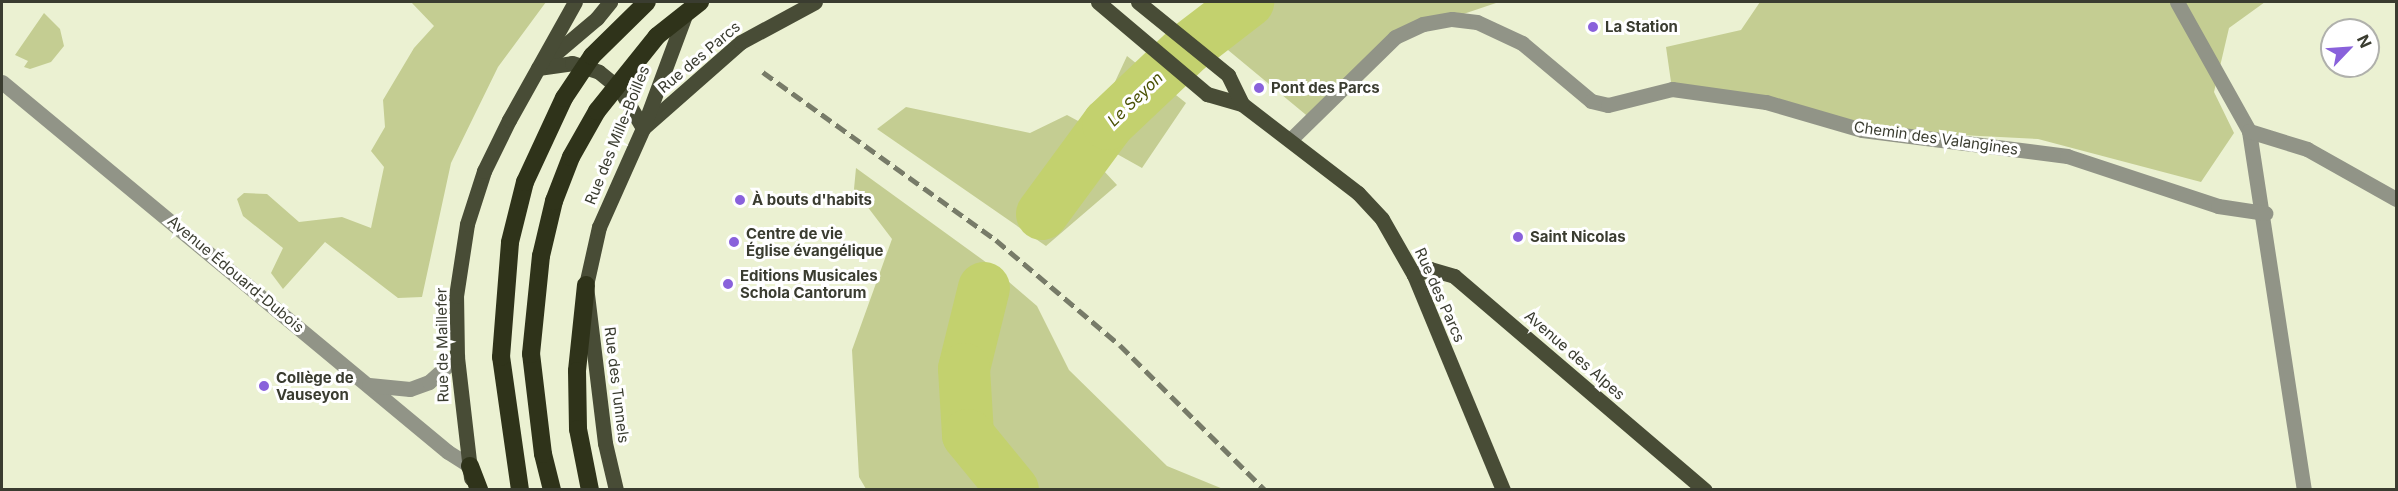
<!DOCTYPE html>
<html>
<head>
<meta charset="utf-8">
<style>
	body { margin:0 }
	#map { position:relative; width:2398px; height:491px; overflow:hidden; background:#ebf1d2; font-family:Inter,sans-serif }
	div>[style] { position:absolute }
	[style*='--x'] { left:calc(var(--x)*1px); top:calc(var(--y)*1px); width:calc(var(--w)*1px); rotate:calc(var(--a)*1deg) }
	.green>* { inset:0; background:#c4cd92 }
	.river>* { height:52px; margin:-26px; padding:0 26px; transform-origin:26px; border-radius:26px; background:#c3d16e }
	.minor>* { height:15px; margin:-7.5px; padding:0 7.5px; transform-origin:7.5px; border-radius:7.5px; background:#919487 }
	.major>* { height:15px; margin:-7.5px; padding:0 7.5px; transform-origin:7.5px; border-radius:7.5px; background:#484c36 }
	.highway>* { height:18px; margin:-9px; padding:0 9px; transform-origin:9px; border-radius:9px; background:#2f331a }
	.rail>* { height:4.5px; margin-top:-2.25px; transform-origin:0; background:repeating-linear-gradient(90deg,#777b68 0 12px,transparent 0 18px) }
	.highway-bridge>* { height:18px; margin:-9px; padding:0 9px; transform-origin:9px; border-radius:9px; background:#2f331a }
	.dots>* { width:16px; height:16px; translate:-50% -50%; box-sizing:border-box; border:3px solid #fff; border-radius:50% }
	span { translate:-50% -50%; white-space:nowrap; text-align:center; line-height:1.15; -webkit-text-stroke:6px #fff; paint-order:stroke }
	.poi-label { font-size:15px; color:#3a3c30; font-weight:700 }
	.left { translate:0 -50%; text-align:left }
	.street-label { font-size:15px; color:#3a3c30 }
	.water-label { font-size:16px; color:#4a5104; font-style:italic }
	.frame { position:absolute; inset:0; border:3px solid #3a3c30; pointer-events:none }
	.north { position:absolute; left:2320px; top:18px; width:60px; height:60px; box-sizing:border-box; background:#fff; border:2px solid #b0b1ac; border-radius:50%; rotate:65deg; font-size:16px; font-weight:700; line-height:24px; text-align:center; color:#3a3c30 }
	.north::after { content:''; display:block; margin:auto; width:21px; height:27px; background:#8961db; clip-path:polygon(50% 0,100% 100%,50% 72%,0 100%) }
</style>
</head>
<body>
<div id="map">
	<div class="green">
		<div style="clip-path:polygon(411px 2px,546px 2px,498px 67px,451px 163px,422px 297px,398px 298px,325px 242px,283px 289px,271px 273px,283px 248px,243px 216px,237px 199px,244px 193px,267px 194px,299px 222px,342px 217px,371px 228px,384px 167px,371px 151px,385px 127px,383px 100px,414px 48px,434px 26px)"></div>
		<div style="clip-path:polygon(1209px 2px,1499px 2px,1395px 37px,1311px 119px,1193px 21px)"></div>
		<div style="clip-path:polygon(1760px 2px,2265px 2px,2229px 28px,2214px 92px,2234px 133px,2201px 182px,2038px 139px,1862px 130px,1672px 89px,1666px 47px,1741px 30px)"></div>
		<div style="clip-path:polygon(44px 13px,60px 29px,64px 46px,51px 62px,30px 69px,24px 67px,28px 61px,15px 55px)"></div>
		<div style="clip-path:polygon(1127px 56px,1186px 103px,1142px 168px,1117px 154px,1103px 170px,1117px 185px,1046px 246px,877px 129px,906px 107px,1030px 133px,1067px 115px,1093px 129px)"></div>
		<div style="clip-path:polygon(856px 168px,987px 263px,1037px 306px,1069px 370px,1167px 466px,1223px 489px,866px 489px,859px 477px,852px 350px,892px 239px,854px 189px)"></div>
	</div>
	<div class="river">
		<div style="--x:1042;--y:214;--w:112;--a:-53.7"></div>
		<div style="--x:1108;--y:124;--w:110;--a:-43.5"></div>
		<div style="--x:1188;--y:48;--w:76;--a:-37.5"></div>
		<div style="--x:984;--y:288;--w:83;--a:103.9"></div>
		<div style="--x:964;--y:369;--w:66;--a:86.5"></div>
		<div style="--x:968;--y:435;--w:71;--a:50.7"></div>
	</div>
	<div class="minor">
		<div style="--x:2177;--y:2;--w:148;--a:60.8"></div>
		<div style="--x:2249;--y:131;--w:363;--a:81.3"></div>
		<div style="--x:2;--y:82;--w:579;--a:39.68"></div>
		<div style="--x:448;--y:452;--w:26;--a:32"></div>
		<div style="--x:2249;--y:131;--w:61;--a:17.2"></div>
		<div style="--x:2307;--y:149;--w:102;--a:29.3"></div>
		<div style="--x:1290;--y:140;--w:147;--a:-44.4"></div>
		<div style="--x:1395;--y:37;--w:31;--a:-25"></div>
		<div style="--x:1423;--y:24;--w:29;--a:-10"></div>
		<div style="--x:1452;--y:19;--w:25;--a:7"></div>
		<div style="--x:1477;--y:22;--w:50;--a:25"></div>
		<div style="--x:1522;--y:43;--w:90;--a:40"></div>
		<div style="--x:1591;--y:101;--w:17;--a:13"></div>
		<div style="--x:1608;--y:105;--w:66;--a:-14"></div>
		<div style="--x:1672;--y:89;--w:95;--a:7.9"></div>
		<div style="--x:1766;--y:102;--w:100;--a:16.3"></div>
		<div style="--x:1862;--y:130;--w:207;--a:7.2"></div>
		<div style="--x:2067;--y:156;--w:159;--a:18.3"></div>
		<div style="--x:2218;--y:206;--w:48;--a:8.5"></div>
		<div style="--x:369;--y:385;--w:41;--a:5.6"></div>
		<div style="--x:410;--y:389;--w:20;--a:-20"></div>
		<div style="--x:429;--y:382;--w:38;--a:-42"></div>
	</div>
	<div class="major">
		<div style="--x:1098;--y:2;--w:143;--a:40.2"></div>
		<div style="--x:1207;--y:94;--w:36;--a:16"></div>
		<div style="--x:1242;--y:104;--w:146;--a:37.5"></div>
		<div style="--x:1358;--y:193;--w:35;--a:47"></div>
		<div style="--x:1382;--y:219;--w:64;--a:60.3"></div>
		<div style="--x:1414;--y:275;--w:233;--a:67.5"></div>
		<div style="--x:1138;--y:2;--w:116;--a:39"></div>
		<div style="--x:1228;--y:75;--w:32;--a:64"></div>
		<div style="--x:545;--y:62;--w:68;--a:-40.2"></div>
		<div style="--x:597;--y:18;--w:21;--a:-51"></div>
		<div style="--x:538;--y:68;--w:34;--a:-8"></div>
		<div style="--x:572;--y:63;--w:28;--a:18"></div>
		<div style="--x:599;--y:72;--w:26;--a:39"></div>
		<div style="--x:619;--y:88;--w:47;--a:59"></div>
		<div style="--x:643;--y:128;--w:130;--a:-41.3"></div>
		<div style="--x:741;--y:42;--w:84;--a:-28.4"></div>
		<div style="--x:1414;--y:275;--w:17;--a:-21"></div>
		<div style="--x:1430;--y:269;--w:25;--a:16"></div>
		<div style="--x:1454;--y:276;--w:330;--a:40.5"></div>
		<div style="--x:471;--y:478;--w:122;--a:-96.6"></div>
		<div style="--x:457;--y:357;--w:61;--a:-90.9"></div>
		<div style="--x:456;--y:296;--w:73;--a:-81.3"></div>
		<div style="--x:467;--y:224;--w:56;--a:-72.2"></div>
		<div style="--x:484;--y:171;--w:57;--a:-63.9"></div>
		<div style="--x:509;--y:120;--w:135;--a:-60.8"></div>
		<div style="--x:616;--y:490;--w:48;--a:-103.2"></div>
		<div style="--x:605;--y:443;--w:159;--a:-96.9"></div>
		<div style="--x:586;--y:285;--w:59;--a:-77.4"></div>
		<div style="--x:599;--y:227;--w:108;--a:-66"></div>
		<div style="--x:643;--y:128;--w:121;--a:-69.6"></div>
	</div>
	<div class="highway">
		<div style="--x:586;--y:285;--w:86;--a:96"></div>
		<div style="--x:577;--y:371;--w:58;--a:89"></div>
		<div style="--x:578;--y:429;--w:62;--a:78.9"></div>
		<div style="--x:470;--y:466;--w:26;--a:69"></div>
	</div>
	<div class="rail">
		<div style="--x:763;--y:72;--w:287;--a:35.8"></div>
		<div style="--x:996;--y:240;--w:162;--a:40.3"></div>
		<div style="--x:1120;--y:345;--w:205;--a:45"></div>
	</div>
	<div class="highway-bridge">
		<div style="--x:520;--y:490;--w:134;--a:-98.1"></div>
		<div style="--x:501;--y:357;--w:115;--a:-85.5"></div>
		<div style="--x:510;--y:242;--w:62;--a:-76"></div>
		<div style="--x:525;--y:182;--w:93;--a:-65.1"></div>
		<div style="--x:564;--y:98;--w:50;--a:-56.3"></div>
		<div style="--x:592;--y:56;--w:77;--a:-44.5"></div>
		<div style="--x:552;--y:490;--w:37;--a:-104"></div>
		<div style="--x:543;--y:454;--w:101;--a:-96.8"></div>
		<div style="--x:531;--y:354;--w:99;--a:-84.2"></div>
		<div style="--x:541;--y:256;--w:57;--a:-76.7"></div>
		<div style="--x:554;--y:201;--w:47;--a:-68.9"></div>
		<div style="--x:571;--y:157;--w:53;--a:-60.5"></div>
		<div style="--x:597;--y:111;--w:96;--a:-51.3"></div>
		<div style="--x:657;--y:36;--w:55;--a:-38.3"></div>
	</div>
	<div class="dots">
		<div style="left:1593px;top:27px;background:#8961db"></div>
		<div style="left:1259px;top:88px;background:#8961db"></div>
		<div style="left:740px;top:200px;background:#8961db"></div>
		<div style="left:1518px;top:237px;background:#8961db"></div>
		<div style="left:734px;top:242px;background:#8961db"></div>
		<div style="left:728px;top:284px;background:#8961db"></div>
		<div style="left:264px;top:386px;background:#8961db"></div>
	</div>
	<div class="poi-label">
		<span class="left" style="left:1605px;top:27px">La Station</span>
		<span class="left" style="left:1271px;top:88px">Pont des Parcs</span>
		<span class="left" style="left:752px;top:200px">À bouts d'habits</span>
		<span class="left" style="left:746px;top:242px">Centre de vie<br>Église évangélique</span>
		<span class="left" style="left:1530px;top:237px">Saint Nicolas</span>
		<span class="left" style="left:740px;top:284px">Editions Musicales<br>Schola Cantorum</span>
		<span class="left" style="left:276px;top:386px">Collège de<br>Vauseyon</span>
	</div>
	<div class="street-label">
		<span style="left:699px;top:57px;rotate:-40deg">Rue des Parcs</span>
		<span style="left:617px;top:135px;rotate:-68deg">Rue des Mille-Boilles</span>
		<span style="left:1936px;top:138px;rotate:8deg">Chemin des Valangines</span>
		<span style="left:236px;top:274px;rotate:40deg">Avenue Édouard-Dubois</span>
		<span style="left:1440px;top:295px;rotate:66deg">Rue des Parcs</span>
		<span style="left:442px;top:345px;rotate:-91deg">Rue de Maillefer</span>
		<span style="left:1575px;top:355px;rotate:41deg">Avenue des Alpes</span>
		<span style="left:617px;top:385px;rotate:83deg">Rue des Tunnels</span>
	</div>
	<div class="water-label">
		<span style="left:1135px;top:99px;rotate:-44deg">Le Seyon</span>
	</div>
	<div class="frame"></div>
	<div class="north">N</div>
</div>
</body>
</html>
